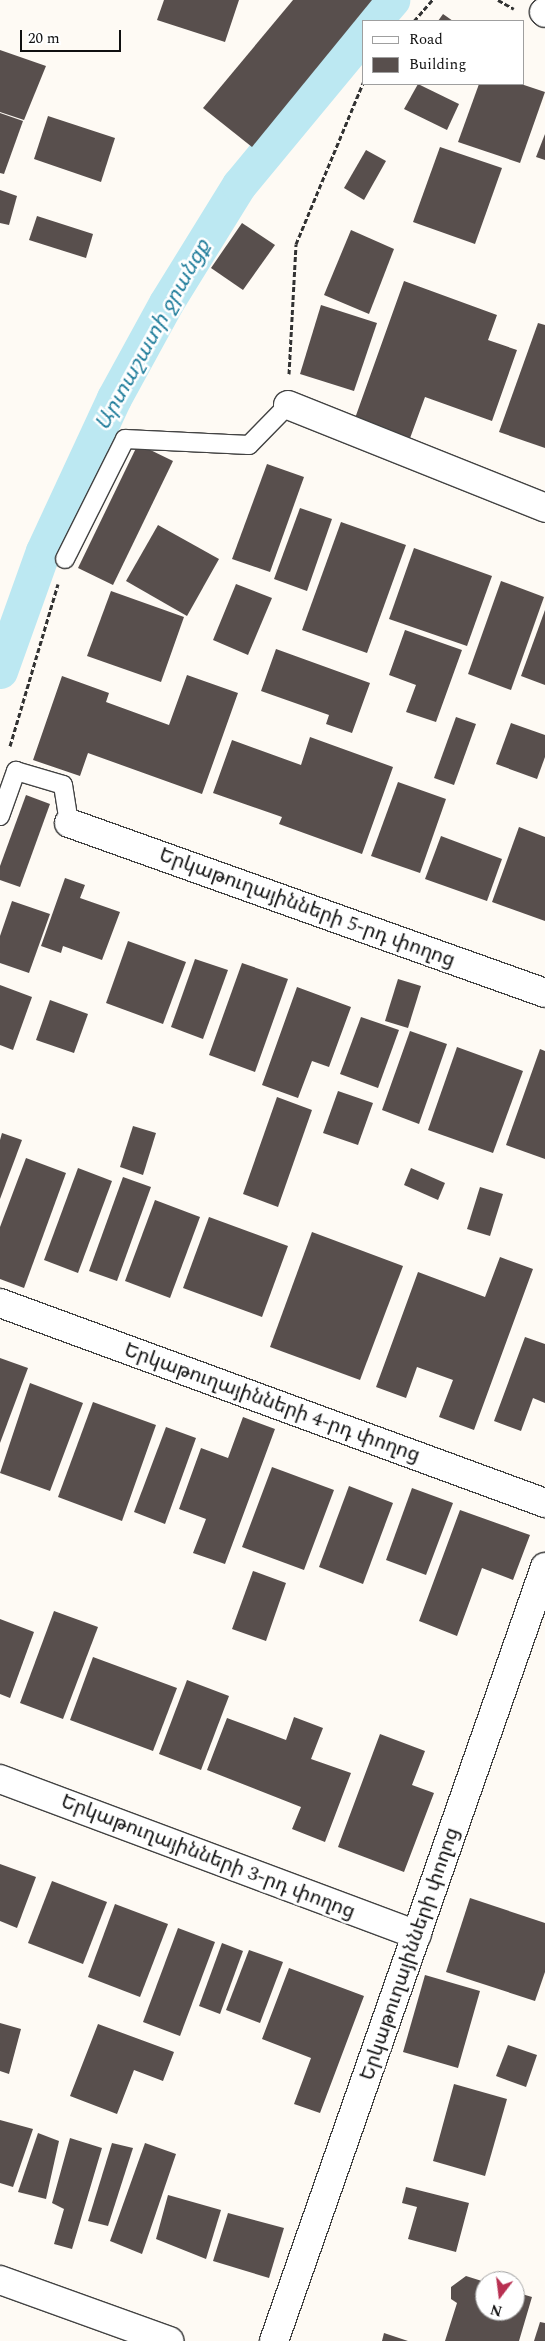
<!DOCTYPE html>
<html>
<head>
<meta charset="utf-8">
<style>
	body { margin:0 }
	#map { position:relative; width:545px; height:2341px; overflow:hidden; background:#fefaf4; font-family:Spectral,"Noto Sans Armenian",serif }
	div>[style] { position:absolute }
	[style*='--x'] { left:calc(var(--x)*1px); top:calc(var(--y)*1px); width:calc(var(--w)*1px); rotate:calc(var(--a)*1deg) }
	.canal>* { height:35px; margin:-17.5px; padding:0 17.5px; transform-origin:17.5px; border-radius:17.5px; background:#bce8f2 }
	.building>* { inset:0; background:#584f4d }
	.path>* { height:3px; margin-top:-1.5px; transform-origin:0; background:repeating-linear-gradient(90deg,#323232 0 5px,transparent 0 7.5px) }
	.roads { filter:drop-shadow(1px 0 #434343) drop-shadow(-1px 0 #434343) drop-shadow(0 1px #434343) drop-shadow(0 -1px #434343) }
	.service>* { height:18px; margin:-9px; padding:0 9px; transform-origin:9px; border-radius:9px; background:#fff }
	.minor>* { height:28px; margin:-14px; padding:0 14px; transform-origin:14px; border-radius:14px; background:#fff }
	span { translate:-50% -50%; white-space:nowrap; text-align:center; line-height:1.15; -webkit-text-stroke:5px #fff; paint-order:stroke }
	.street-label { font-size:20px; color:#101010 }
	.water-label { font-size:21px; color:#207d9b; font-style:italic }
	.legend { position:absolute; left:362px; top:20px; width:162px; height:65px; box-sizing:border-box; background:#fff; border:1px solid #9f9f9f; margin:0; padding:6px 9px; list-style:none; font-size:15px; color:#101010 }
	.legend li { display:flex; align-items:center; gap:10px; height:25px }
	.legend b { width:25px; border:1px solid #9f9f9f }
	.north { position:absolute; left:475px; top:2271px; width:50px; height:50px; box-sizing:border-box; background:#fff; border:1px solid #9f9f9f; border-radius:50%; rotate:195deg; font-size:14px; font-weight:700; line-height:20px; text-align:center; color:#101010 }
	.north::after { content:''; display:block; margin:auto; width:18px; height:22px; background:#b83051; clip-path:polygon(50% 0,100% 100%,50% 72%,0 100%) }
	.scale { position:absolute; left:20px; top:30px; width:101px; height:22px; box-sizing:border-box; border:2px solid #101010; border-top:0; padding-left:6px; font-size:15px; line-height:18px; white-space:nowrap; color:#101010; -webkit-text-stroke:4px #fff; paint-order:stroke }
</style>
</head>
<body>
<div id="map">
	<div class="canal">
		<div style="--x:374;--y:21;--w:28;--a:-49"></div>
		<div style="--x:0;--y:671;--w:127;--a:-70.3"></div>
		<div style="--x:43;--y:551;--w:169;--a:-65.1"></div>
		<div style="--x:114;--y:398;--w:108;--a:-61.3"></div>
		<div style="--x:166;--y:303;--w:139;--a:-58.3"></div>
		<div style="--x:239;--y:185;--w:196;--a:-50.4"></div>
	</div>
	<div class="building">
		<div style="clip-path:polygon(164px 0,239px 0,225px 42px,157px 20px)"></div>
		<div style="clip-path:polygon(293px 0,372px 0,252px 147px,203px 108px)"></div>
		<div style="clip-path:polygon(443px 14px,453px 21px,438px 21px)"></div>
		<div style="clip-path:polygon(0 50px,46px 66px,24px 120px,0 112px)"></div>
		<div style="clip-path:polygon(418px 84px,459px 104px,447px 130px,404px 109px)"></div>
		<div style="clip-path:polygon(479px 84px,521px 84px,545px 92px,520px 163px,458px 142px)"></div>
		<div style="clip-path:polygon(0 113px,23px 121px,4px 174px,0 173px)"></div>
		<div style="clip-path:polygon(48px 116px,115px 138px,101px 182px,34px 159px)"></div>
		<div style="clip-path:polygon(545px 134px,545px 160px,536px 157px)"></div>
		<div style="clip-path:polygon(440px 147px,502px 168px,475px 244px,413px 222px)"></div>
		<div style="clip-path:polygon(366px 150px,386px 161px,364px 200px,344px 188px)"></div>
		<div style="clip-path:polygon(0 190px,17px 196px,9px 225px,0 223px)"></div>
		<div style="clip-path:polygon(37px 216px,93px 234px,86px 258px,29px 240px)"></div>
		<div style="clip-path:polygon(242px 223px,275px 245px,243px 290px,211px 268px)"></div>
		<div style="clip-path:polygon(351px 230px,394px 249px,369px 314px,324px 295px)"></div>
		<div style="clip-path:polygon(404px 281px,497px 315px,488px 340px,517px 350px,492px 421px,425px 397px,409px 441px,354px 421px)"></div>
		<div style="clip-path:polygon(321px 305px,377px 323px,354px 391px,300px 374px)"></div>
		<div style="clip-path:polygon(538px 323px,545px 325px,545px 448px,499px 432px)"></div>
		<div style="clip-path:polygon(138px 444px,173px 461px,113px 585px,78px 568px)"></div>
		<div style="clip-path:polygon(267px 464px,304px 477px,270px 572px,232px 559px)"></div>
		<div style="clip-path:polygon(300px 508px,332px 519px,307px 591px,274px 579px)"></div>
		<div style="clip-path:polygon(341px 522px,406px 545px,367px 653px,302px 630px)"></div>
		<div style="clip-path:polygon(158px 525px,219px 559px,187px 616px,126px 581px)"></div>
		<div style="clip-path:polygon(414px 548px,492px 576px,467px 646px,389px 619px)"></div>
		<div style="clip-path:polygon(501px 581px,544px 597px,511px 690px,468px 674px)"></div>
		<div style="clip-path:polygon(236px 584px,272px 598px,248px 655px,213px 640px)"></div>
		<div style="clip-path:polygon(111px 591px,184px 617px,161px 682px,87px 656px)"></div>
		<div style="clip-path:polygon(545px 610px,545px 685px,521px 676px)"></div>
		<div style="clip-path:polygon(405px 630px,462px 650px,436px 722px,406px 712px,416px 685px,389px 675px)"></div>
		<div style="clip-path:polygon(276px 649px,370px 683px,352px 733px,326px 724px,329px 715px,261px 691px)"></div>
		<div style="clip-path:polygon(187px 675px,238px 693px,202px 794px,88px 753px,80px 776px,33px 760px,62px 676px,109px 693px,106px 702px,169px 725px)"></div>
		<div style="clip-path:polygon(456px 717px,476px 724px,454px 785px,434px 778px)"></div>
		<div style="clip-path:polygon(511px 723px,545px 735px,545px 757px,537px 779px,496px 764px)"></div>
		<div style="clip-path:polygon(310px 737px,393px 767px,362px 854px,279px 824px,282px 817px,213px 793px,232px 740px,301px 765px)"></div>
		<div style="clip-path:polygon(398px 782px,446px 799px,420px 873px,371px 856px)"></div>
		<div style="clip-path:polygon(26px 795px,50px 804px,20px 887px,0 880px,0 866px)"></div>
		<div style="clip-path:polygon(519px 827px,545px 837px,545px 921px,492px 902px)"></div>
		<div style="clip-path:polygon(441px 836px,502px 859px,487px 901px,425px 879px)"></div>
		<div style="clip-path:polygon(65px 878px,85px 885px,80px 898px,120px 912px,102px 960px,63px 946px,61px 953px,41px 946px)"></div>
		<div style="clip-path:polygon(12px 901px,50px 914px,29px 973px,0 963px,0 936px)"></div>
		<div style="clip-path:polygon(128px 941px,186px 962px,163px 1024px,106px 1003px)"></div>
		<div style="clip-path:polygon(195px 959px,228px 970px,203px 1039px,171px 1027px)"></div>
		<div style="clip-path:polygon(242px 963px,288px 979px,255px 1072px,209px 1055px)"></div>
		<div style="clip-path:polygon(398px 979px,421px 986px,408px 1028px,385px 1021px)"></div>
		<div style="clip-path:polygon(0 985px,32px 997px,13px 1050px,0 1045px)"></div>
		<div style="clip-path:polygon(297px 987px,351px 1007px,329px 1067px,312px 1061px,298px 1098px,262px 1085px)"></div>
		<div style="clip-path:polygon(50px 1000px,88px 1014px,74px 1053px,36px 1040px)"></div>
		<div style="clip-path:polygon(361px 1017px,399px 1030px,378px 1088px,340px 1074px)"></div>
		<div style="clip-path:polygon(410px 1031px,447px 1044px,419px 1124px,382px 1110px)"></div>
		<div style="clip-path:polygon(457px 1047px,523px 1071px,493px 1153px,428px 1130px)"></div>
		<div style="clip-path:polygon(540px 1049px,545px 1051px,545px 1159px,506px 1145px)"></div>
		<div style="clip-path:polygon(338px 1091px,373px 1103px,358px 1145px,323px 1133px)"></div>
		<div style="clip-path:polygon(277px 1097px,312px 1110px,278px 1207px,243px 1194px)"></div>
		<div style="clip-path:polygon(133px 1126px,156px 1133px,143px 1175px,120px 1167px)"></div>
		<div style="clip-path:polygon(2px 1133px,22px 1140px,0 1199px,0 1140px)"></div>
		<div style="clip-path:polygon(26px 1158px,66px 1173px,24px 1288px,0 1279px,0 1227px)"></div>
		<div style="clip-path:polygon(78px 1168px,112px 1181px,78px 1273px,44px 1260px)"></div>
		<div style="clip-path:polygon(411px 1168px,445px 1183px,438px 1200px,404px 1185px)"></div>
		<div style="clip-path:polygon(123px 1177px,151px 1187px,117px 1281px,89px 1271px)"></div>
		<div style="clip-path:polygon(480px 1187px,503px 1194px,490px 1236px,467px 1229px)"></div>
		<div style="clip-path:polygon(155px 1200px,200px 1217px,170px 1298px,125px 1281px)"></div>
		<div style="clip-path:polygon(209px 1217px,288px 1246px,262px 1317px,183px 1288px)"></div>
		<div style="clip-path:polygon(312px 1232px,403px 1266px,360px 1380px,270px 1347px)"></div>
		<div style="clip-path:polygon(500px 1257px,533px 1269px,474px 1430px,439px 1417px,453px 1380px,417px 1367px,406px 1398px,376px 1387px,418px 1272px,485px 1297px)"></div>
		<div style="clip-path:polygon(525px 1337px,545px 1344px,545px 1403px,533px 1398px,521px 1431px,494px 1421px)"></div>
		<div style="clip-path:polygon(0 1358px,28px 1368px,0 1443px)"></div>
		<div style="clip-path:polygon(30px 1383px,83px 1403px,50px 1491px,0 1473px)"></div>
		<div style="clip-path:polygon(93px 1402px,156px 1425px,122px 1521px,58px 1497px)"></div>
		<div style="clip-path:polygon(243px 1417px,275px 1429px,225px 1564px,193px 1553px,206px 1519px,179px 1509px,201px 1448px,228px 1458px)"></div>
		<div style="clip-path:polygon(166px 1427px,196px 1438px,165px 1524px,134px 1512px)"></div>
		<div style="clip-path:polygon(272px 1467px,334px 1490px,304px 1570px,242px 1547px)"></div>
		<div style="clip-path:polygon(349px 1486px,393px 1503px,363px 1584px,319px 1567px)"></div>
		<div style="clip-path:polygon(412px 1488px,453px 1503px,426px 1575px,386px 1560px)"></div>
		<div style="clip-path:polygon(460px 1510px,530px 1535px,513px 1580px,482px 1568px,457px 1636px,419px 1621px)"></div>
		<div style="clip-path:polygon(253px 1571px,286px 1583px,266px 1641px,232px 1629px)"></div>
		<div style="clip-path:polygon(54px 1611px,98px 1627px,63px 1719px,20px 1703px)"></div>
		<div style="clip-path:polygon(0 1619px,34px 1632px,10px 1698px,0 1694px)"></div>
		<div style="clip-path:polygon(93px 1657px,177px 1688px,153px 1751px,70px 1720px)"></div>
		<div style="clip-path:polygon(187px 1680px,229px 1696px,201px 1770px,159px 1754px)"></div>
		<div style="clip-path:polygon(294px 1717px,323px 1728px,311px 1759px,351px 1773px,325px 1842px,292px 1829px,301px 1807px,207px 1770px,227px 1718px,286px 1740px)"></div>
		<div style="clip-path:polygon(380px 1734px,425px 1751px,412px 1785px,434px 1793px,404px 1872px,338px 1847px)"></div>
		<div style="clip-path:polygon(0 1864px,36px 1877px,17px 1928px,0 1921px)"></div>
		<div style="clip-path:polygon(52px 1881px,107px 1902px,83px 1964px,28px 1943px)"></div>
		<div style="clip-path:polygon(470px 1898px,545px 1923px,545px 1972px,535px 2001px,446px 1972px)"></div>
		<div style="clip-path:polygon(115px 1904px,168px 1924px,140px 1997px,88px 1977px)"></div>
		<div style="clip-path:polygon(178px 1928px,215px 1942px,180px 2036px,143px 2022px)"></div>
		<div style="clip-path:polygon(222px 1943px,243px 1951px,220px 2014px,199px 2006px)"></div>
		<div style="clip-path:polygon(249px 1950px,283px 1962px,260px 2023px,226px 2010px)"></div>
		<div style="clip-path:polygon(289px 1968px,364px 1996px,320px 2113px,294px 2104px,311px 2058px,262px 2039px)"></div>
		<div style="clip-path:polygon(425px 1975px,480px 1991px,458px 2068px,403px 2052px)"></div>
		<div style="clip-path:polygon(0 2023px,21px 2029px,9px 2074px,0 2071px)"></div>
		<div style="clip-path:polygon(98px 2024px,174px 2052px,163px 2081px,134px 2070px,117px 2114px,70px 2096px)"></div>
		<div style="clip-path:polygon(508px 2045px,537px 2055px,526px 2087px,496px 2076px)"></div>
		<div style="clip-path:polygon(454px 2084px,507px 2099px,485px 2176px,433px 2161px)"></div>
		<div style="clip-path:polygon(0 2120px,33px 2129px,13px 2187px,0 2183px)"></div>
		<div style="clip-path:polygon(38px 2133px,59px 2141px,46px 2199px,18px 2192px)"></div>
		<div style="clip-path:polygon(70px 2138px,102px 2148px,72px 2249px,54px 2244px,64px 2209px,52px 2203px)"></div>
		<div style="clip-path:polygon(112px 2143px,133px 2148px,108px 2226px,88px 2221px)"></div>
		<div style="clip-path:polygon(145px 2143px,176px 2154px,142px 2254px,110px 2241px)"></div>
		<div style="clip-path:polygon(406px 2187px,469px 2203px,456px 2252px,408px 2239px,417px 2207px,402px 2203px)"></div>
		<div style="clip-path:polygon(168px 2195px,221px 2210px,206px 2259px,156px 2239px)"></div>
		<div style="clip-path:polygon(228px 2213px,284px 2228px,269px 2278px,213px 2261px)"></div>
		<div style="clip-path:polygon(466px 2276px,485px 2282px,485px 2311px,515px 2311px,515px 2292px,532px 2297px,519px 2341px,445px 2341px,457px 2303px,451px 2299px,451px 2287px)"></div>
		<div style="clip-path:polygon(540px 2322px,545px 2323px,545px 2341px,534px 2341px)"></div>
		<div style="clip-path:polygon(384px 2333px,408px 2341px,382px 2341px)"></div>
	</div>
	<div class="path">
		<div style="--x:498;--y:0;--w:18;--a:29"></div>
		<div style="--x:414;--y:21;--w:28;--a:-49"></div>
		<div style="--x:289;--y:374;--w:130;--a:-86.9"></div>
		<div style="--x:296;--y:244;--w:177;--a:-67.4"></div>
		<div style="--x:10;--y:746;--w:169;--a:-73.5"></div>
	</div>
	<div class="roads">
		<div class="service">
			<div style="--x:65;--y:559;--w:134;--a:-63.4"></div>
			<div style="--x:125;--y:439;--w:124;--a:2.8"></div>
			<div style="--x:249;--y:445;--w:56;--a:-45.7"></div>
			<div style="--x:0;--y:816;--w:48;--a:-70.4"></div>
			<div style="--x:16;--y:771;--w:49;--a:16.6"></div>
			<div style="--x:63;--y:785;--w:38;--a:81"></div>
		</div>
		<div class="minor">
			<div style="--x:544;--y:12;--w:1;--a:45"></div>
			<div style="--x:288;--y:405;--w:277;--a:21.8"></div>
			<div style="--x:69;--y:823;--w:505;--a:19.65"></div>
			<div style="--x:0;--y:1303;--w:581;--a:20.15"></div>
			<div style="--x:0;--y:1779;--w:445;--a:20.5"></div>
			<div style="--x:0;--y:2280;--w:180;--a:19.8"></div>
			<div style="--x:274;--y:2341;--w:820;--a:-70.7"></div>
		</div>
	</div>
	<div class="street-label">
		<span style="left:307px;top:908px;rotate:20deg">Երկաթուղայինների 5-րդ փողոց</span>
		<span style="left:272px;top:1403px;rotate:20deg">Երկաթուղայինների 4-րդ փողոց</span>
		<span style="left:208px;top:1857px;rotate:21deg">Երկաթուղայինների 3-րդ փողոց</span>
		<span style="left:410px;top:1954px;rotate:-71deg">Երկաթուղայինների փողոց</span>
	</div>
	<div class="water-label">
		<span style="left:153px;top:335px;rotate:-61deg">Արտաշատի ջրանցք</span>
	</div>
	<ul class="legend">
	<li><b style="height:6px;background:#fff"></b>Road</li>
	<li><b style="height:14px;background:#584f4d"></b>Building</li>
	</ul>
	<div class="north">N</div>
	<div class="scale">20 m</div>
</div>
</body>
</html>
